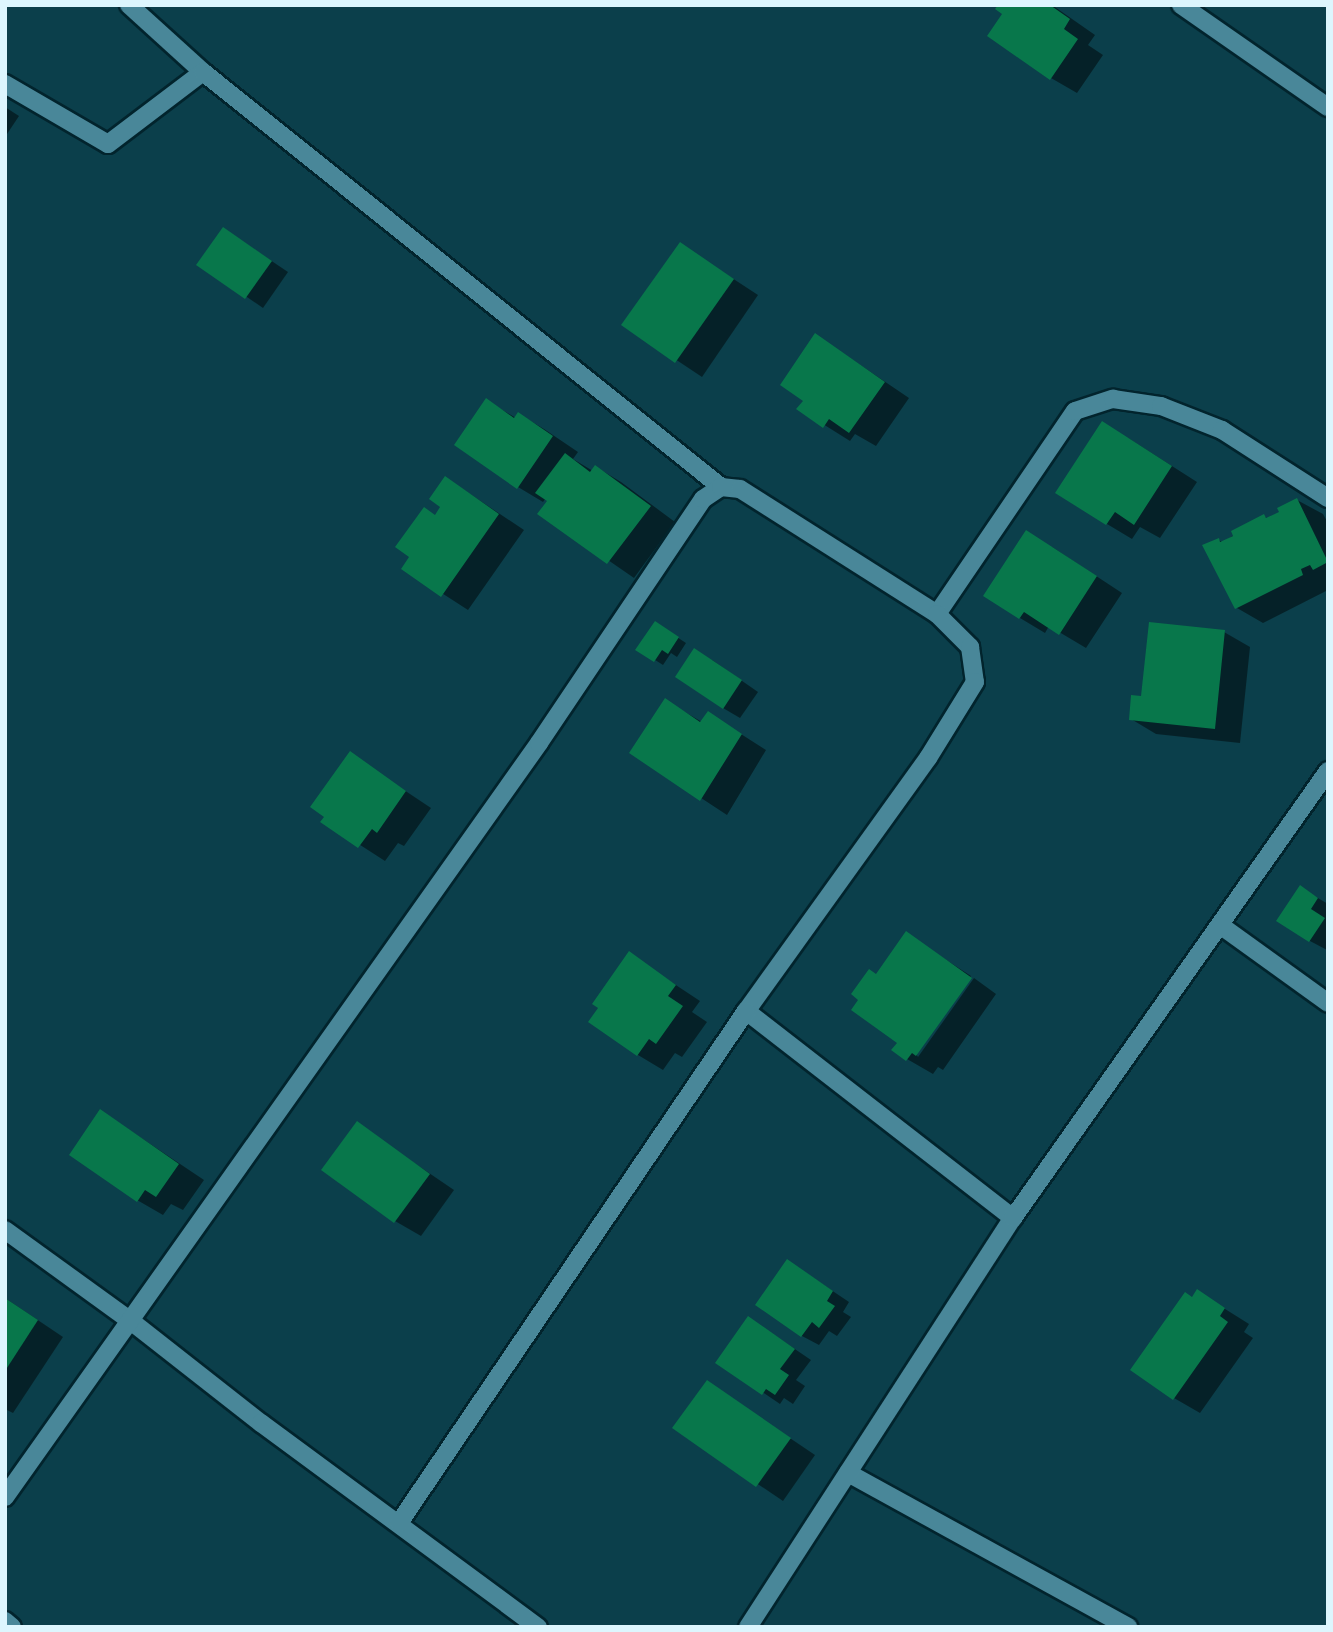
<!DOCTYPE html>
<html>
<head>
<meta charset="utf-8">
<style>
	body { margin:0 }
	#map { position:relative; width:1333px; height:1632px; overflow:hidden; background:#0b3f4b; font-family:Roboto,sans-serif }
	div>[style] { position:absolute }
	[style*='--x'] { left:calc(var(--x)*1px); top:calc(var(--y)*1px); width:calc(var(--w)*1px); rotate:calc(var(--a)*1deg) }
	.shadow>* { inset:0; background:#0007 }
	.building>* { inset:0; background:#08774b }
	.roads { filter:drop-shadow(2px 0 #02242d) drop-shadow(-2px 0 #02242d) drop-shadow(0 2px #02242d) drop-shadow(0 -2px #02242d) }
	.minor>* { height:18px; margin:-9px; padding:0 9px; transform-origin:9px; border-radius:9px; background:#498799 }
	span { translate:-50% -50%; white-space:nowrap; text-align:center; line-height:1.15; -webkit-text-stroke:5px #003441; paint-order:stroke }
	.frame { position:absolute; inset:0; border:7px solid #ddf6fe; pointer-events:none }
</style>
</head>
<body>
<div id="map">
	<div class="shadow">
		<div style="clip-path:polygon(1000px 5px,1052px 5px,1095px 35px,1088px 45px,1103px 55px,1077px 93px,1051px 78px)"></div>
		<div style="clip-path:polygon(5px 107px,19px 116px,5px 137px)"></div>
		<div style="clip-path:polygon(224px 229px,288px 272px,263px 308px,199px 264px)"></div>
		<div style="clip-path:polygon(680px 244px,758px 295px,702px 377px,624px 325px)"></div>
		<div style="clip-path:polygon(816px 335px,909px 398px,876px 446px,855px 434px,850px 441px,799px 409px,805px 401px)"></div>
		<div style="clip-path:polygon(487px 401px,516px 418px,519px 414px,544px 429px,578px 452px,573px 459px,593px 471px,596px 467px,621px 482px,675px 522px,634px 578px,540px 513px,549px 501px,546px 498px,543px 502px,518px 487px)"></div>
		<div style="clip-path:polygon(1128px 438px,1197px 482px,1160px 538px,1140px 527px,1132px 539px,1107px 524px)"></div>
		<div style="clip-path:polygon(446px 478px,524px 530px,468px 610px,403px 568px,443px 507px)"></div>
		<div style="clip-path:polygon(1297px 500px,1323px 514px,1328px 523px,1328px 590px,1263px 623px,1237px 608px,1218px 540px,1223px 542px,1264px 516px,1268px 519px,1281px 512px)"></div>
		<div style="clip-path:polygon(1052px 547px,1122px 593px,1086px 648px,1049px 626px,1045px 633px,1020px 618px)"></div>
		<div style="clip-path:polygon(663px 628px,686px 643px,677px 657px,671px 653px,663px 665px,638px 649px)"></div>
		<div style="clip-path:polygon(1224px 632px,1250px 647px,1240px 743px,1156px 734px,1131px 719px,1143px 698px)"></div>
		<div style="clip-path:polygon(712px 660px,758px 692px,740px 718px,723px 708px)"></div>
		<div style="clip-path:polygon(666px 701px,702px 722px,708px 713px,766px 750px,727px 815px,631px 752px)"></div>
		<div style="clip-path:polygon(350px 754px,431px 808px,404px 846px,398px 843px,385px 861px,323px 821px)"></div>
		<div style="clip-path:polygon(1301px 888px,1328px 904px,1327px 950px,1310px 941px)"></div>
		<div style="clip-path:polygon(906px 934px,971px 976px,916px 1054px,918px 1057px,974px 978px,996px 994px,943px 1070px,938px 1067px,933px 1074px,907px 1059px,877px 975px)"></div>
		<div style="clip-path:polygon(629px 954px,700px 1001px,692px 1012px,707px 1022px,682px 1057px,675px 1053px,663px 1070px,638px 1055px)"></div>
		<div style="clip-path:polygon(101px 1111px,204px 1180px,183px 1210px,171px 1204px,163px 1215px,137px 1200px)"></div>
		<div style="clip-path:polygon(357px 1124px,454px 1190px,421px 1236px,395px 1221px)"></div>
		<div style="clip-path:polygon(788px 1261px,849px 1302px,843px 1312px,851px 1317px,837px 1336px,829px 1331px,819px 1345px,802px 1336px)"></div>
		<div style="clip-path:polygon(1198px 1292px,1249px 1324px,1244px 1332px,1253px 1338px,1200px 1413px,1174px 1398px,1193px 1299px)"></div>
		<div style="clip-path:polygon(5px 1298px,63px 1337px,13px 1413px,5px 1409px)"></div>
		<div style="clip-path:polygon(749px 1318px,811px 1360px,796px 1380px,805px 1386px,793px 1404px,784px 1398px,780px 1404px,718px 1362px)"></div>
		<div style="clip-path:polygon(707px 1382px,815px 1455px,783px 1501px,675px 1428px)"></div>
	</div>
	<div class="building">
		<div style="clip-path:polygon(998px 5px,1050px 5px,1070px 19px,1064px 29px,1078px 39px,1050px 80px,987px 36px,1002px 14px,995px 9px)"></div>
		<div style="clip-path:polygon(223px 227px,272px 261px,245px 299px,196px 265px)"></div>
		<div style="clip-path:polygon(680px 242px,734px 279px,675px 363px,621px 325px)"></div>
		<div style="clip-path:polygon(815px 333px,885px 382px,849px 433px,829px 419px,823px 428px,796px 409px,803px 401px,780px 385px)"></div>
		<div style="clip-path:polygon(486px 398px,514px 418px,518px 412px,553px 436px,517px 489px,454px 445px)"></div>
		<div style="clip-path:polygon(1102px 421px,1172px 466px,1134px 525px,1115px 512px,1106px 525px,1055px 493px)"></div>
		<div style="clip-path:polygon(565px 453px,590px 472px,595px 465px,651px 506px,607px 564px,537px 514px,547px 501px,535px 493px)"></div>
		<div style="clip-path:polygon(445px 476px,499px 514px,441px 597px,401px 569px,409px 557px,395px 547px,424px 507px,435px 515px,440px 507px,429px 499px)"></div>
		<div style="clip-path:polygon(1297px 498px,1328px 562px,1313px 570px,1310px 565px,1301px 569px,1303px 575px,1235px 609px,1202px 545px,1219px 538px,1220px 542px,1233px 536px,1231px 531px,1264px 514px,1266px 518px,1279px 512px,1277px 508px)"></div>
		<div style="clip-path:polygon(1026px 530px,1097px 576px,1059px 635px,1024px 612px,1019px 619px,983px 596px)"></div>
		<div style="clip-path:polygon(655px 621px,679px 637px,668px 654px,662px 650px,654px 662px,635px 650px)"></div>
		<div style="clip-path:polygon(1149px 622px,1225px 630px,1215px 729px,1129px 720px,1131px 695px,1141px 696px)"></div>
		<div style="clip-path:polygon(694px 648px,742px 680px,723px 709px,675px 677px)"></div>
		<div style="clip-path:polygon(665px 698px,700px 722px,708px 711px,742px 734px,700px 801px,629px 753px)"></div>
		<div style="clip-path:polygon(350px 751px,406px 791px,377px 833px,372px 829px,358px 848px,320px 822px,324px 817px,310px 807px)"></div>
		<div style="clip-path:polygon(1300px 885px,1318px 898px,1311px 909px,1325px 918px,1309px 942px,1276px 921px)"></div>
		<div style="clip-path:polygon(906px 931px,972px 978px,916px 1056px,912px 1053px,906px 1061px,891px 1050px,897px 1043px,851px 1010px,858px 1000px,851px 994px,869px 969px,876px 974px)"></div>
		<div style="clip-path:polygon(629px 951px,676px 985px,668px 996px,683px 1006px,656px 1044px,649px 1039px,637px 1056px,588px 1022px,598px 1008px,592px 1004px)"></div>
		<div style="clip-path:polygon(100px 1109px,179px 1164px,156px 1197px,145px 1190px,137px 1202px,69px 1155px)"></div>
		<div style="clip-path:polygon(357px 1121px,430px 1174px,394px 1223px,321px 1170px)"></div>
		<div style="clip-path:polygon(787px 1259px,833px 1291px,827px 1301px,835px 1306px,819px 1328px,812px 1322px,801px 1337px,755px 1305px)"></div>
		<div style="clip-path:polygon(1197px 1289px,1225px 1308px,1220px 1316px,1228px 1322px,1173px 1400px,1130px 1370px,1185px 1292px,1192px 1297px)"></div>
		<div style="clip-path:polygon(5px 1298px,38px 1320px,5px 1371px)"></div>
		<div style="clip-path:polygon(748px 1316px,795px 1349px,780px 1369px,789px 1375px,775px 1395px,766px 1389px,762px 1395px,715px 1363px)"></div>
		<div style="clip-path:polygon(707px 1380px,791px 1438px,756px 1487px,672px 1428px)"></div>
	</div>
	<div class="roads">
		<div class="minor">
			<div style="--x:129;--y:5;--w:100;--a:42.2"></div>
			<div style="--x:1181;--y:5;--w:179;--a:34.8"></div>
			<div style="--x:5;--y:84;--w:119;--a:30.2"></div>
			<div style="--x:108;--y:144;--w:119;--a:-37.2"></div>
			<div style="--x:203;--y:72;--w:664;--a:38.7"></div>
			<div style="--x:937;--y:614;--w:245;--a:-55.8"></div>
			<div style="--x:1075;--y:411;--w:40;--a:-18"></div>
			<div style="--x:1113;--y:399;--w:49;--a:8.3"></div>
			<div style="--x:1161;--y:406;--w:66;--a:21.5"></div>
			<div style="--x:1222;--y:430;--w:126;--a:32.7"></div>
			<div style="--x:1220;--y:925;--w:133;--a:35.8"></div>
			<div style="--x:746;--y:1011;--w:338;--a:37.8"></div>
			<div style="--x:5;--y:1230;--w:157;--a:35.9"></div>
			<div style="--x:132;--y:1322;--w:164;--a:38.1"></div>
			<div style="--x:261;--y:1423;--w:344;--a:36.4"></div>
			<div style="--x:848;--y:1473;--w:320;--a:28.8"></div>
			<div style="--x:5;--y:1497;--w:924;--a:-54.69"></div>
			<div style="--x:539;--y:743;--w:294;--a:-56.1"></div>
			<div style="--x:703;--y:499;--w:22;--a:-34"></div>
			<div style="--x:721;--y:487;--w:19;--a:6"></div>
			<div style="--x:740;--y:489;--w:233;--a:32.4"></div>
			<div style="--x:937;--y:614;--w:47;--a:45"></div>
			<div style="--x:970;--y:647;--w:35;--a:82"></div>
			<div style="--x:975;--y:682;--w:89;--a:121.7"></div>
			<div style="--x:928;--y:758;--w:312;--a:125.7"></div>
			<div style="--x:746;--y:1011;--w:619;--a:124.13"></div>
			<div style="--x:5;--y:1621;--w:9;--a:41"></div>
			<div style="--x:748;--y:1627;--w:487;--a:-57.1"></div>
			<div style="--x:1013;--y:1218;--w:547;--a:-54.83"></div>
		</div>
	</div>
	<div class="frame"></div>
</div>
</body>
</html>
